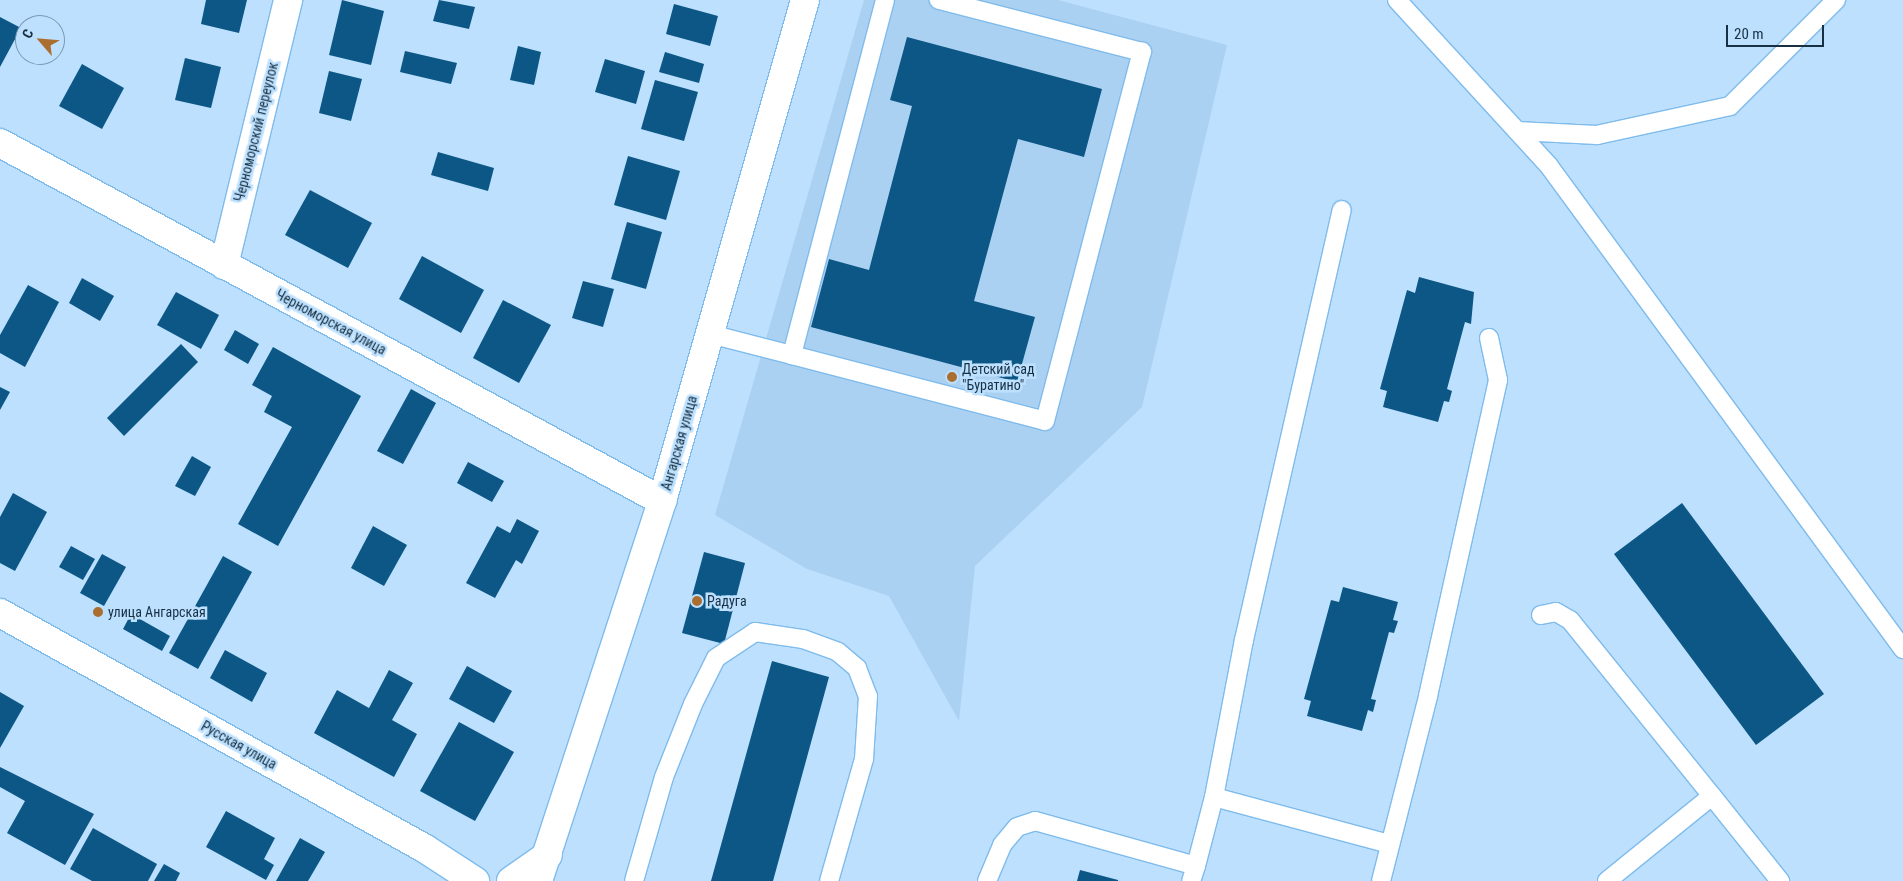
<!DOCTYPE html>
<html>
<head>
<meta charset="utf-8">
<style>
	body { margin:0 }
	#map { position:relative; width:1903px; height:881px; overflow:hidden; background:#bce0fe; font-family:"Roboto Condensed",sans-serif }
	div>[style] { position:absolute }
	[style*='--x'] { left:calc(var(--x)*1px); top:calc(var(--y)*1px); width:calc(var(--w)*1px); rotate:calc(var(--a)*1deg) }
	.built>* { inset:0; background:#abd1f2 }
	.building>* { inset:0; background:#0c5785 }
	.roads { filter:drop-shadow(1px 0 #7fbbeb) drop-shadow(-1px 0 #7fbbeb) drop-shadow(0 1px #7fbbeb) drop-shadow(0 -1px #7fbbeb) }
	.service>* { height:18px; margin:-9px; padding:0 9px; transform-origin:9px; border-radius:9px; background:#fff }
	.minor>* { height:28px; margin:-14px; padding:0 14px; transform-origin:14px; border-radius:14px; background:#fff }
	.secondary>* { height:28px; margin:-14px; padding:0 14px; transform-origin:14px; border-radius:14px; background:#fff }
	.dots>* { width:14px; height:14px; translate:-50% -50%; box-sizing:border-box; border:2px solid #bce0fe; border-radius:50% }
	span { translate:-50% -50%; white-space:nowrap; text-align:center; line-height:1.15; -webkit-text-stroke:5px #bce0fe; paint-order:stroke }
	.street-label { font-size:14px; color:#173043 }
	.poi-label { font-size:14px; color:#173043 }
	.left { translate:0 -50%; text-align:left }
	.north { position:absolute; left:15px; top:15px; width:50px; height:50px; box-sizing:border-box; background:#bce0fe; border:1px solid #7a9ab3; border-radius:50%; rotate:297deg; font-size:14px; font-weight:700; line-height:20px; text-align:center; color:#173043 }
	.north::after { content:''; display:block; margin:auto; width:18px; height:22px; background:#ab6e31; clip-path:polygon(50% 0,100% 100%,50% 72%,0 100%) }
	.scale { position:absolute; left:1726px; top:25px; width:98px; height:22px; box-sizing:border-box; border:2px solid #173043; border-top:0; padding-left:6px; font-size:15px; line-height:18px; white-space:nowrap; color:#173043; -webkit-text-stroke:4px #bce0fe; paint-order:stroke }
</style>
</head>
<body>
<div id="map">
	<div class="built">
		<div style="clip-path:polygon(864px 0,1058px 0,1227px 45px,1142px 407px,975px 566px,959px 721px,889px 596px,807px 569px,715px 515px)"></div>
	</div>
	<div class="building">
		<div style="clip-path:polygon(206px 0,247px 0,239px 33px,201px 24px)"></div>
		<div style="clip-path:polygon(342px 0,384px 11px,371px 65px,329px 55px)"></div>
		<div style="clip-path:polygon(439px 0,475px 7px,469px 29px,433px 21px)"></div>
		<div style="clip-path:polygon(674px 4px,718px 16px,710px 46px,666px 34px)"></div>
		<div style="clip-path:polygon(0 17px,21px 28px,0 67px)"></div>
		<div style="clip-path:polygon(907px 37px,1102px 89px,1084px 157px,1018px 139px,974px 301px,1035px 317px,1017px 382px,811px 327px,829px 259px,869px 270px,912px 106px,890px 100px)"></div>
		<div style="clip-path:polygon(518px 46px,541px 52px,534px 85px,510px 80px)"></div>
		<div style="clip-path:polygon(405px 51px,457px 63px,451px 84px,400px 72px)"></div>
		<div style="clip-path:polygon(665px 52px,704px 64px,699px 83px,659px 72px)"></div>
		<div style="clip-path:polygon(185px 58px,221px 67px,211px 108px,175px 100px)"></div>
		<div style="clip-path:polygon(605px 59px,645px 71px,636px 104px,595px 92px)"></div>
		<div style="clip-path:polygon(82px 64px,124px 88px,102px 129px,59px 106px)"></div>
		<div style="clip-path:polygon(329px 71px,362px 79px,351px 121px,319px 113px)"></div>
		<div style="clip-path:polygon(655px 80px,698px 92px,684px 141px,641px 129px)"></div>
		<div style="clip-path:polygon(438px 152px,494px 168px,488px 191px,431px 175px)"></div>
		<div style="clip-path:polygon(628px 156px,680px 171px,666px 220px,614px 205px)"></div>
		<div style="clip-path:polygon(310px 190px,372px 223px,348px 268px,285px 235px)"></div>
		<div style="clip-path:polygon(627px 222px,662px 232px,646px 289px,611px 279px)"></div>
		<div style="clip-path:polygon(422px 256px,484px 290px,461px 333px,399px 299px)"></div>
		<div style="clip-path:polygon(1419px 277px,1474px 292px,1471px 324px,1465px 322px,1447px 389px,1452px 391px,1449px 402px,1444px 401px,1438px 422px,1383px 407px,1387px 391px,1380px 389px,1407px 290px,1415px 293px)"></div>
		<div style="clip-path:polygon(82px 278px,114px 296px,100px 321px,69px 303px)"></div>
		<div style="clip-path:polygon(583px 281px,614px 289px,603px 327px,572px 318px)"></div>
		<div style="clip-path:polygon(28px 285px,59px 302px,25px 367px,0 353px,0 335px)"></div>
		<div style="clip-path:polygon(176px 292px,219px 315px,201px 349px,157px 325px)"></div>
		<div style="clip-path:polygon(503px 300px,551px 325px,519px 383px,473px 358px)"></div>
		<div style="clip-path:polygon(235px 330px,259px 344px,248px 364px,224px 350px)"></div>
		<div style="clip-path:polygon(181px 344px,198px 362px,124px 436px,107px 418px)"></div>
		<div style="clip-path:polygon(273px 347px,361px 396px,278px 546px,238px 524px,292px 427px,264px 412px,272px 396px,252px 385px)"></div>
		<div style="clip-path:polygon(0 387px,10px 392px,0 410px)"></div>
		<div style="clip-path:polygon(411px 389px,436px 403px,403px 464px,377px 451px)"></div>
		<div style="clip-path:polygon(192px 456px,211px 467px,195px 496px,175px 486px)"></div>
		<div style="clip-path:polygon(468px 462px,504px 481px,492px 502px,457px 483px)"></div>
		<div style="clip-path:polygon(13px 493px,47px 512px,15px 571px,0 563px,0 517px)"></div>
		<div style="clip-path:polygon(1682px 503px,1824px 694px,1756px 745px,1614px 554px)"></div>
		<div style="clip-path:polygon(517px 519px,539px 531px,522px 564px,516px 560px,495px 598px,466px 583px,497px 526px,510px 533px)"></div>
		<div style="clip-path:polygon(373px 526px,407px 545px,384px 586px,351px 568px)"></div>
		<div style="clip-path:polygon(71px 546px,95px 559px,83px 580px,59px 567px)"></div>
		<div style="clip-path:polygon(704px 552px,745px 563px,724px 644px,682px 633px)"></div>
		<div style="clip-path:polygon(102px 554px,126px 567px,104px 606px,80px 593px)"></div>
		<div style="clip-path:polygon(223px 556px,252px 572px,198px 669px,169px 653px)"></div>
		<div style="clip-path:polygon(1343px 587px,1398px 602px,1393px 620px,1398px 621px,1394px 633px,1389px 632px,1371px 699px,1376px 700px,1373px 712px,1368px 710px,1362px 731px,1307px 716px,1311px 701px,1304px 699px,1331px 600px,1339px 602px)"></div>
		<div style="clip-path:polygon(131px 614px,170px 636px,162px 651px,123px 629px)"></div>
		<div style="clip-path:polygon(225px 650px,267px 673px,252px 702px,210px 678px)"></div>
		<div style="clip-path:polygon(772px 661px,829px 677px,773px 881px,711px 881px)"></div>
		<div style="clip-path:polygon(467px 666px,512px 691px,494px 723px,449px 699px)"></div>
		<div style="clip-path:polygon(389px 670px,413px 683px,392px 720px,417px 734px,394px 777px,314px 733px,337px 690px,369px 708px)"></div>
		<div style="clip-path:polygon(0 692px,24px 706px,0 748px)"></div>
		<div style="clip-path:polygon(459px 722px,514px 752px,475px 821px,420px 791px)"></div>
		<div style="clip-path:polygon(0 767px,94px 814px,65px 865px,7px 833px,25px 801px,0 787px)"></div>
		<div style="clip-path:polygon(226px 811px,275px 838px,264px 859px,274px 865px,266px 880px,206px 847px)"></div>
		<div style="clip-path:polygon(93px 828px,157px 864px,148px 881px,92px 881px,70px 869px)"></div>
		<div style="clip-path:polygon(300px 838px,325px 852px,308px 881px,276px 881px)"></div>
		<div style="clip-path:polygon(164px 864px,180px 873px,176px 881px,154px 881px)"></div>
		<div style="clip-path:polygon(1080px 870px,1118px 880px,1118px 881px,1077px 881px)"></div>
	</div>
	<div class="roads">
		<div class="service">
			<div style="--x:885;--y:0;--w:367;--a:104.7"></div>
			<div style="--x:792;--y:355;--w:261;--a:14.6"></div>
			<div style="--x:1045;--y:421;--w:382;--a:-75.3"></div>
			<div style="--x:1142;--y:52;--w:210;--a:-165.6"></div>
			<div style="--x:1397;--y:0;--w:225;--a:47.5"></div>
			<div style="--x:1549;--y:166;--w:599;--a:53.76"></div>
			<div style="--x:1517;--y:131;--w:80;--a:2.9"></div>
			<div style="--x:1597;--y:135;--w:136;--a:-12.3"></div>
			<div style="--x:1730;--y:106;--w:150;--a:-45"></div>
			<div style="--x:710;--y:334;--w:85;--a:14.4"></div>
			<div style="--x:1541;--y:615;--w:15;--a:-11"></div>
			<div style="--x:1556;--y:612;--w:16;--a:30"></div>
			<div style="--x:1570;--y:620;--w:226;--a:51.1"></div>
			<div style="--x:1214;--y:797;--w:182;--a:15"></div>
			<div style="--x:1196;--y:866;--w:71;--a:-75.4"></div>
			<div style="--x:1214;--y:797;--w:160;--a:-79.2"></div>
			<div style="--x:1244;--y:640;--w:441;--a:-77.2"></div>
			<div style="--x:634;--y:881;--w:108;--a:-73.9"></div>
			<div style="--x:664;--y:777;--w:79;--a:-68.3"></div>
			<div style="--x:693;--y:704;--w:51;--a:-63.4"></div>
			<div style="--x:716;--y:658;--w:47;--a:-33.7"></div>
			<div style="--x:755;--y:632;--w:49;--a:8.3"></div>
			<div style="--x:803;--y:639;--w:37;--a:20"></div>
			<div style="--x:838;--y:652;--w:25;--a:40"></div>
			<div style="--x:857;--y:668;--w:30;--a:69"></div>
			<div style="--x:868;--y:696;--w:63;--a:93.6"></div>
			<div style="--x:864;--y:759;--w:127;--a:106"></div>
			<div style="--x:987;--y:881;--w:39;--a:-67"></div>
			<div style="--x:1002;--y:845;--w:23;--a:-50"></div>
			<div style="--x:1017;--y:827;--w:19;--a:-18"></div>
			<div style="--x:1035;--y:821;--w:167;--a:15.6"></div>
			<div style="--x:1196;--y:866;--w:16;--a:108"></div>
			<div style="--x:1381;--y:881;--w:191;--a:-75.7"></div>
			<div style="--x:1428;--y:696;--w:324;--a:-77.5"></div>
			<div style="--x:1498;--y:380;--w:43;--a:-102.1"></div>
			<div style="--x:1607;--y:881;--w:135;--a:-39"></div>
			<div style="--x:1712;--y:796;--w:109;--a:51.3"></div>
		</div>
		<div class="minor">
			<div style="--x:0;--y:143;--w:753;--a:28.4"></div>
			<div style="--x:224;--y:265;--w:273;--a:-76.4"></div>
		</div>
		<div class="secondary">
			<div style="--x:0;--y:613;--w:485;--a:29"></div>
			<div style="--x:424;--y:848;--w:61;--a:32.9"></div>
			<div style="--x:511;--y:881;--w:45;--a:-35.1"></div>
			<div style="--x:538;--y:881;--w:400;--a:-71.9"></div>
			<div style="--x:662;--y:501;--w:521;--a:-74.07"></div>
		</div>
	</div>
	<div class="dots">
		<div style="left:952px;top:377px;background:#ab6e31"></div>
		<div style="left:697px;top:601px;background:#ab6e31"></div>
		<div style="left:98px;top:612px;background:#ab6e31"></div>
	</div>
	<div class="street-label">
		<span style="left:256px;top:132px;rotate:-76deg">Черноморский переулок</span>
		<span style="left:331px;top:322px;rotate:28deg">Черноморская улица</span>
		<span style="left:679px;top:443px;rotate:-74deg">Ангарская улица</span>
		<span style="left:239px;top:745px;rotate:29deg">Русская улица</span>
	</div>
	<div class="poi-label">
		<span class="left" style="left:962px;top:377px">Детский сад<br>"Буратино"</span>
		<span class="left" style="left:707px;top:601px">Радуга</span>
		<span class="left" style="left:108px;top:612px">улица Ангарская</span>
	</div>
	<div class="north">С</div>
	<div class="scale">20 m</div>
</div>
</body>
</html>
